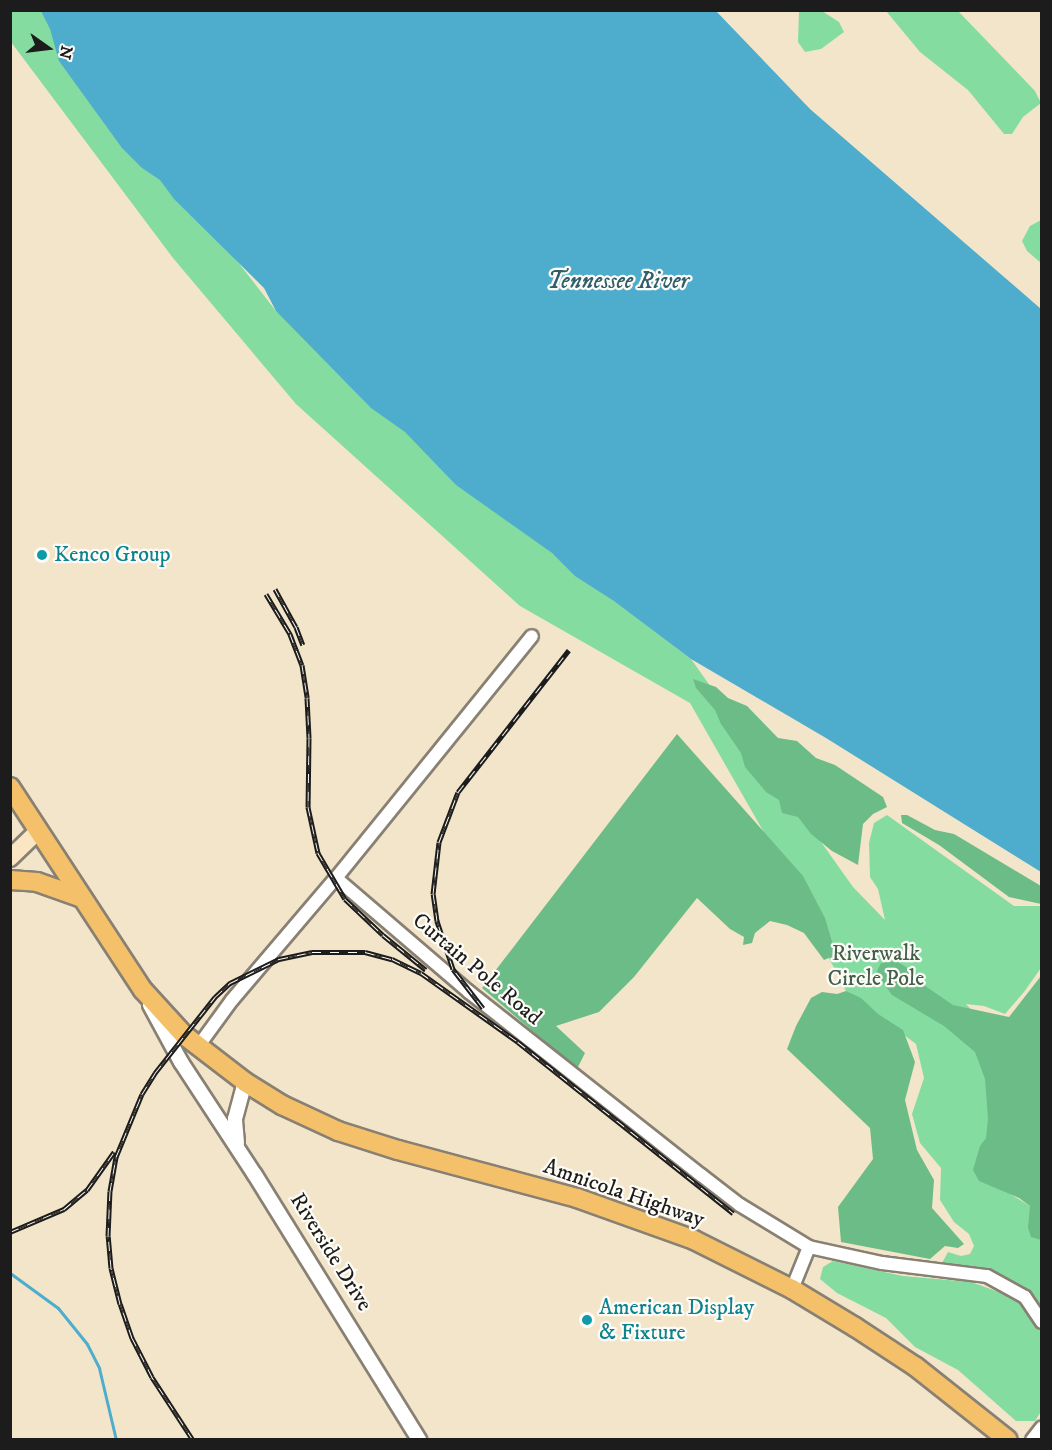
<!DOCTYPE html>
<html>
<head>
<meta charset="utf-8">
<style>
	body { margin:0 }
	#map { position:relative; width:1052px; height:1450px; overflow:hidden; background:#f3e5ca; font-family:"IM FELL DW Pica",serif }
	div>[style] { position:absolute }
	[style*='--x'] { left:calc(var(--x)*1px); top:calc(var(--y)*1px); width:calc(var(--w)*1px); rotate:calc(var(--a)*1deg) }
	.green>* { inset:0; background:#85dca1 }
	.forest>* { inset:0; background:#6cbc87 }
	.water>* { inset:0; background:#4eadcd }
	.stream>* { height:3px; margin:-1.5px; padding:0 1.5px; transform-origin:1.5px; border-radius:1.5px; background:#4eadcd }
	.roads { filter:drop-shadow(2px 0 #888073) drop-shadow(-2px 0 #888073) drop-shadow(0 2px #888073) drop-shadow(0 -2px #888073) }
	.minor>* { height:12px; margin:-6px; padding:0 6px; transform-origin:6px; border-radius:6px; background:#fff }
	.tertiary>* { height:14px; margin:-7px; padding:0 7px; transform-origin:7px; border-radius:7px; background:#fff }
	.secondary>* { height:16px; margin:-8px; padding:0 8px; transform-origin:8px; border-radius:8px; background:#fbe6c3 }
	.primary>* { height:18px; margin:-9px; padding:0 9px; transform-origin:9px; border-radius:9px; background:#f4c16a }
	.rail>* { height:5px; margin-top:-2.5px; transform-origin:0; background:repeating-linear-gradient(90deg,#fdfcf7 0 9px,#1c1c1c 0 18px); box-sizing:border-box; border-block:2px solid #1c1c1c }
	.dots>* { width:16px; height:16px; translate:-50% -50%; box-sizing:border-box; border:3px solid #fdfcf7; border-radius:50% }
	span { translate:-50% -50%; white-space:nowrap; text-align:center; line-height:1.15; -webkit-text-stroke:4.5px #fdfcf7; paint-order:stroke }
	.culture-label { font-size:22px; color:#0d838f }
	.left { translate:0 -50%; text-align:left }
	.park-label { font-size:22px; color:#415f4b }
	.street-label { font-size:22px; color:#1c1c1c }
	.water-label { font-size:24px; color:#325d6c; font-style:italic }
	.frame { position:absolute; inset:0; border:12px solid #1c1c1c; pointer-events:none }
	.north { position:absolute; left:18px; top:18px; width:60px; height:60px; -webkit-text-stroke:4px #fdfcf7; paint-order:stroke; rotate:104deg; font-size:16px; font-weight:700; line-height:24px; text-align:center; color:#1c1c1c }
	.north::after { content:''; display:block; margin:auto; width:21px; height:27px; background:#1c1c1c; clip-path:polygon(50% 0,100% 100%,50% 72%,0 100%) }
</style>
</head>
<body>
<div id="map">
	<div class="green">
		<div style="clip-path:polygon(11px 11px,42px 11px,276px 311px,552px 553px,691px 659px,853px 887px,885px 920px,878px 889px,870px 877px,869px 843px,874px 823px,887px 815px,1014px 906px,1041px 906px,1041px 968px,1024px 992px,1005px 1014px,984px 1006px,966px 1004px,1005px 1046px,1002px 1189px,1030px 1206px,1041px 1225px,1042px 1410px,1035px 1421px,1016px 1421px,958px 1370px,915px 1347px,886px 1318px,837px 1293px,820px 1279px,823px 1267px,833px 1261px,903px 1276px,971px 1282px,1010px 1296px,998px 1273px,942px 1263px,948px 1252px,961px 1256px,970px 1254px,974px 1246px,969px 1234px,954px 1222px,940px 1200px,941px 1168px,920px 1143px,912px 1114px,924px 1078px,916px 1044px,846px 991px,762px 829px,690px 703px,520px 606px,296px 404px,173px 258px,11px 42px)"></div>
		<div style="clip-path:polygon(799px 11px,822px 11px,839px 22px,844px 32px,821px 49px,805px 52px,798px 42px)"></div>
		<div style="clip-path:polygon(886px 11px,958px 11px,1035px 91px,1041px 103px,1023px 117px,1012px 134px,1004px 134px,968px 90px,920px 52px)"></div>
		<div style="clip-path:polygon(1041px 220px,1042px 220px,1041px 263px,1027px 251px,1022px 241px,1030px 226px)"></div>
	</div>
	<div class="forest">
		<div style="clip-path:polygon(693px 679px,716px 687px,728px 698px,747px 706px,778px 738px,797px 741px,816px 758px,835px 765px,883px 797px,887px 807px,873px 814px,863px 824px,858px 865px,832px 851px,811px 834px,798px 817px,782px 813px,779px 800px,766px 792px,745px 767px,741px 753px,721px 724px,715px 710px,696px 688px)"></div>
		<div style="clip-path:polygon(677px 734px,803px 876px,825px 918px,836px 955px,824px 960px,804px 933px,787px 925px,770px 921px,755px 933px,752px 943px,743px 945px,744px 937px,730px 929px,697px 898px,634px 977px,599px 1012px,556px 1026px,585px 1053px,577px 1069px,482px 988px)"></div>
		<div style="clip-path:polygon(901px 815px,907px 815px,935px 830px,954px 834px,1041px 886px,1041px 904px,1009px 897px,939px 845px,902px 823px)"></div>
		<div style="clip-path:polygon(896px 961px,906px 967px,915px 979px,953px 1005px,1009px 1017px,1041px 976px,1041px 1240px,1031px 1237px,1028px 1228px,1030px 1206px,1019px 1198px,979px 1181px,973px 1170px,980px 1146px,986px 1138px,988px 1119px,985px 1079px,975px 1052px,944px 1026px,892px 995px,876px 973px,881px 963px)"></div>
		<div style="clip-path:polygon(846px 991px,861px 998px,878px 1014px,903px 1030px,915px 1062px,905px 1100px,917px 1150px,934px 1180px,932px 1208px,964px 1244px,958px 1248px,945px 1246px,930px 1259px,841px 1242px,838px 1207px,873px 1159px,870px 1128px,787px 1049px,796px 1026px,811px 998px,822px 992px,837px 994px)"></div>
	</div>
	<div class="water">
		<div style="clip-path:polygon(41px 11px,716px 11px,810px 109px,1041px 309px,1041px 872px,826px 738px,691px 659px,614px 601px,575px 576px,552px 553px,456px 485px,405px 432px,371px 408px,276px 311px,264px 288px,174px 199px,160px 180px,142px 168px,122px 148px,59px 61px,50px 29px)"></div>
	</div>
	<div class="stream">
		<div style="--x:10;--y:1273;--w:59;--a:36.1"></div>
		<div style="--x:58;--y:1308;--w:46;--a:51.1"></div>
		<div style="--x:87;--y:1344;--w:27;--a:63"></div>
		<div style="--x:99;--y:1368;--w:74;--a:76.7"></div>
	</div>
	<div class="roads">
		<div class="minor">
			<div style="--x:336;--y:878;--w:175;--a:40.6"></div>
			<div style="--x:469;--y:992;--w:295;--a:38.3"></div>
			<div style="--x:701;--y:1175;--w:49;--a:37.6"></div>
			<div style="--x:740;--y:1205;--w:81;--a:31.3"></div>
			<div style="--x:809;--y:1247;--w:45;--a:112"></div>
			<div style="--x:197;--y:1048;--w:59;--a:-53.9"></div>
			<div style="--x:232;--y:1000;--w:160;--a:-49.6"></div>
			<div style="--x:336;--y:878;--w:311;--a:-51"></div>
			<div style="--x:809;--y:1247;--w:75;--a:12.4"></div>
			<div style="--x:882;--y:1263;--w:106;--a:7.1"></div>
			<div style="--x:987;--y:1276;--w:43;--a:28.9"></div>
			<div style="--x:1025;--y:1297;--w:30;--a:56"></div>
			<div style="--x:1032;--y:1440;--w:16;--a:-52"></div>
		</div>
		<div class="tertiary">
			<div style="--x:150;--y:1005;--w:65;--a:61.5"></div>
			<div style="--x:181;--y:1062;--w:135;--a:56.8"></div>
			<div style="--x:255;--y:1175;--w:312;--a:58.2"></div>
			<div style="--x:237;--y:1143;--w:24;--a:-95"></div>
			<div style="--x:235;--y:1119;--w:38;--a:-75"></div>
		</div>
		<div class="secondary">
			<div style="--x:10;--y:858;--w:40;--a:-44"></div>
		</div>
		<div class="primary">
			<div style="--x:10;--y:787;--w:243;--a:56.8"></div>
			<div style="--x:143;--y:990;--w:61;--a:47.7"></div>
			<div style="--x:184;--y:1035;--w:77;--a:37.6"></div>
			<div style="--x:245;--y:1082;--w:44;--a:31.9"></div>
			<div style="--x:282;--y:1105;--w:62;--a:24.9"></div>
			<div style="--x:338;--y:1131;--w:63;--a:17.6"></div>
			<div style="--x:398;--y:1150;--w:185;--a:15"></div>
			<div style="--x:577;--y:1198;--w:124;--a:19.7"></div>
			<div style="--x:694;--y:1240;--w:110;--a:26.6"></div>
			<div style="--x:792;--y:1289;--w:74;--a:31.1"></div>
			<div style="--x:855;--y:1327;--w:73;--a:33.3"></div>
			<div style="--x:916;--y:1367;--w:117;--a:38.4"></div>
			<div style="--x:10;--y:880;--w:27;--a:4"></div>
			<div style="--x:37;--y:882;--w:48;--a:19.6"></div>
		</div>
	</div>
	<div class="rail">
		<div style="--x:275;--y:589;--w:43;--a:61.1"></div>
		<div style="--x:296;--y:627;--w:19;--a:69"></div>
		<div style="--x:266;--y:594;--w:47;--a:59"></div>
		<div style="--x:290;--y:634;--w:33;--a:69"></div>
		<div style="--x:302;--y:665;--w:33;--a:81"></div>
		<div style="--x:307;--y:698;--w:40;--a:87.1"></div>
		<div style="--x:309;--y:738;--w:69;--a:90.8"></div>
		<div style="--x:308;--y:807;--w:47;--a:77.7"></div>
		<div style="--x:318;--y:853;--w:53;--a:59.6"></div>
		<div style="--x:345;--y:899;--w:52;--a:43.5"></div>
		<div style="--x:383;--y:935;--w:55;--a:39.1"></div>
		<div style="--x:483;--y:1008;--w:49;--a:-127.6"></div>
		<div style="--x:453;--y:969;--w:51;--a:-108.4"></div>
		<div style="--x:437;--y:921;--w:27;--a:-98"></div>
		<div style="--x:433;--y:894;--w:52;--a:-83.4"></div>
		<div style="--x:439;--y:842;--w:53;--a:-69.2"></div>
		<div style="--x:458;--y:792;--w:180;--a:-52"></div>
		<div style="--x:10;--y:1232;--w:59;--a:-23.1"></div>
		<div style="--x:64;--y:1209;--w:30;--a:-40"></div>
		<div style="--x:87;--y:1190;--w:47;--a:-54.6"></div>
		<div style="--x:193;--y:1440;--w:75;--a:-123.1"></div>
		<div style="--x:152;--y:1377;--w:44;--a:-117.1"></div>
		<div style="--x:132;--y:1338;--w:36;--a:-109"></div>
		<div style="--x:120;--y:1304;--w:37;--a:-104"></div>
		<div style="--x:111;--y:1268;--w:32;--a:-95"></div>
		<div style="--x:108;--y:1236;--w:45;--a:-87.5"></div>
		<div style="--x:110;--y:1191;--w:35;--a:-80"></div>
		<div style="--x:116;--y:1157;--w:68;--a:-67.6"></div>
		<div style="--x:142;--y:1094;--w:25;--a:-58"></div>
		<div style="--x:155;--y:1073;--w:97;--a:-51.7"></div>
		<div style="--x:215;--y:997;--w:21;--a:-43"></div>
		<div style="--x:230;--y:983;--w:55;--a:-26.1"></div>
		<div style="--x:279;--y:959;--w:34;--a:-12"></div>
		<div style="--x:312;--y:952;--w:53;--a:0"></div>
		<div style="--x:365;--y:952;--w:28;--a:15"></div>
		<div style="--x:392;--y:959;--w:32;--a:26"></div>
		<div style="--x:421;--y:973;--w:119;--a:35.4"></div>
		<div style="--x:518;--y:1042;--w:275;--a:38.5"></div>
	</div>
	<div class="dots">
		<div style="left:42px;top:555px;background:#0f9aa8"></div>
		<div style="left:587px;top:1320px;background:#0f9aa8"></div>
	</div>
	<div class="culture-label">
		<span class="left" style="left:54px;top:555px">Kenco Group</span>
		<span class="left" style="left:599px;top:1320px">American Display<br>&amp; Fixture</span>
	</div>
	<div class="park-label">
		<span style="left:876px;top:966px">Riverwalk<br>Circle Pole</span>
	</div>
	<div class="street-label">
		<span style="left:477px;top:969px;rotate:40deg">Curtain Pole Road</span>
		<span style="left:624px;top:1193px;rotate:19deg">Amnicola Highway</span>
		<span style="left:331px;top:1252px;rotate:58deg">Riverside Drive</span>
	</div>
	<div class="water-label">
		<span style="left:618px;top:282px">Tennessee River</span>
	</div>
	<div class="frame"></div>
	<div class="north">N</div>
</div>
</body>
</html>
